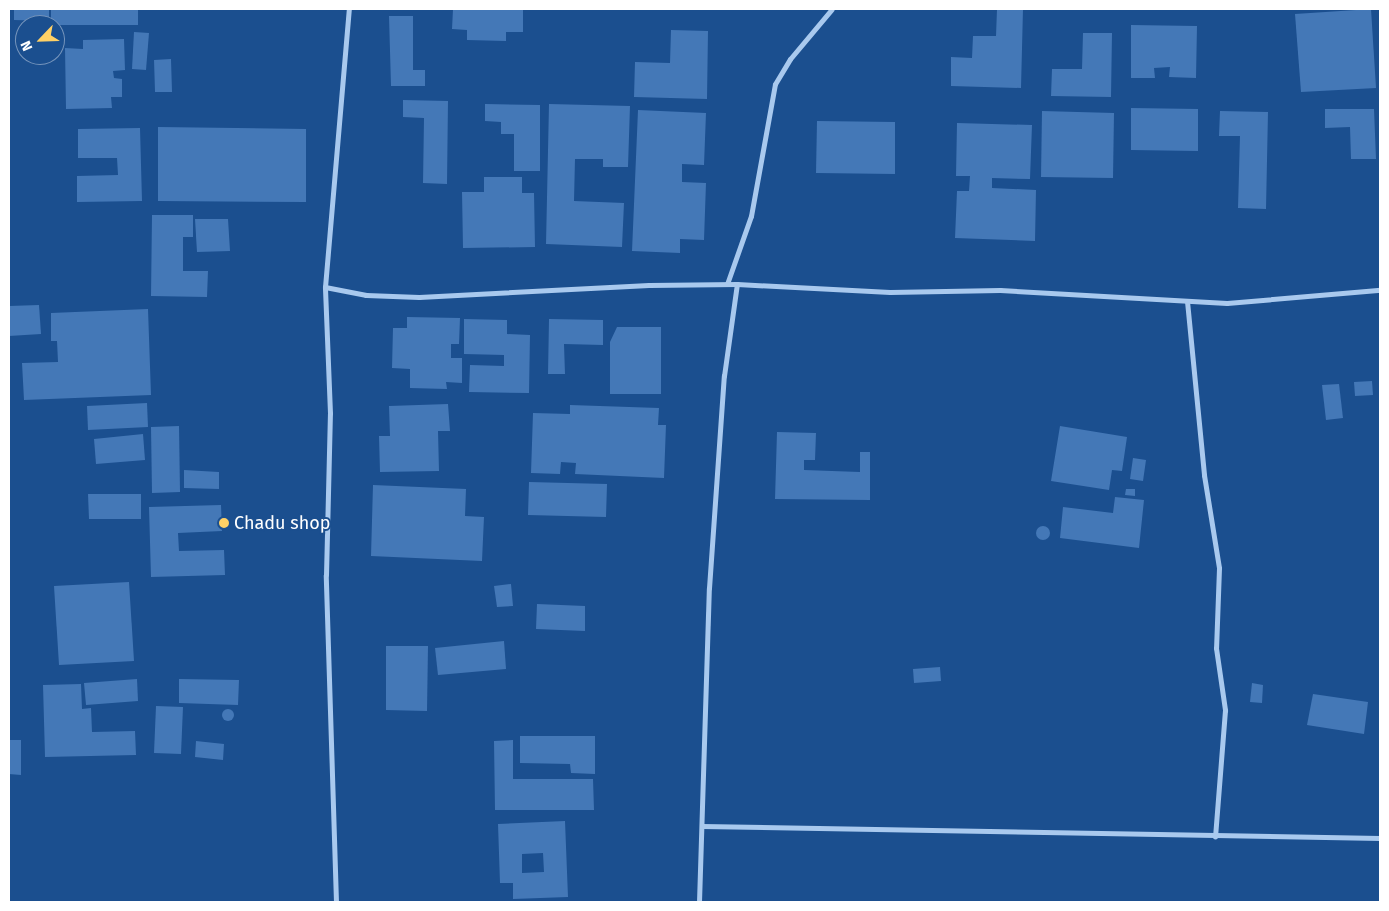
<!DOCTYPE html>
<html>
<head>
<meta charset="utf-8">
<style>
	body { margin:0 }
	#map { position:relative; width:1389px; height:911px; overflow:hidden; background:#1b4f8f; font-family:"Fira Sans",sans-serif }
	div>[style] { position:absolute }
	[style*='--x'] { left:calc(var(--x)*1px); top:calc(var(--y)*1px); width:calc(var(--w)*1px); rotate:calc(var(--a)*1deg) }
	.building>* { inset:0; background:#4478b7 }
	.round { border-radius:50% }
	.street>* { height:5px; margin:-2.5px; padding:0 2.5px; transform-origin:2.5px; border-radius:2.5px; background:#a9c9ee }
	.dots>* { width:14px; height:14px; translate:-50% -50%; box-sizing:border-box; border:2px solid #1b4f8f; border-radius:50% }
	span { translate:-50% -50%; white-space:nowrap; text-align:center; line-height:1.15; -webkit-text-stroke:4px #1b4f8f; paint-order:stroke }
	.poi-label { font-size:18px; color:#fff }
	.left { translate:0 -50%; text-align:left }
	.frame { position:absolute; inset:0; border:10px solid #fff; pointer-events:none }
	.north { position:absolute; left:15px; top:15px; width:50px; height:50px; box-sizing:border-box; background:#1b4f8f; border:1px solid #7695bc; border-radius:50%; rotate:246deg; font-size:14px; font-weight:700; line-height:20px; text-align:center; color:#fff }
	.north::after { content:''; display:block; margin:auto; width:18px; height:22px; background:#ffd166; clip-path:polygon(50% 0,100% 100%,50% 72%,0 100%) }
</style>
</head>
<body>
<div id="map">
	<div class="building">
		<div style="clip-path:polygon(14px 9px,49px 9px,49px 21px,14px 20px)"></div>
		<div style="clip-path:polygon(51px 9px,138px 9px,138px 25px,51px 25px)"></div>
		<div style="clip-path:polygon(453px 9px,523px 9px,523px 32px,506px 32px,506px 41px,467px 40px,467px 30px,452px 29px)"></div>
		<div style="clip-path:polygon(997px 9px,1023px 9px,1021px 88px,951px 86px,951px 57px,972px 58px,973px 36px,996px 36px)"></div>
		<div style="clip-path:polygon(1371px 9px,1376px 88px,1301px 92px,1295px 14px)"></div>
		<div style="clip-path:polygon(389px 16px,413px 16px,413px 70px,425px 70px,425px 86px,391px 86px)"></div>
		<div style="clip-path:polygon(1131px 25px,1197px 26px,1196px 78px,1169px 77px,1170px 67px,1154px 68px,1155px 78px,1131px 78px)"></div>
		<div style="clip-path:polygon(671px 30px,708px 31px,707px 99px,634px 97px,635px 62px,670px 63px)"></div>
		<div style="clip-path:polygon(134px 32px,149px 33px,146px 70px,132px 69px)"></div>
		<div style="clip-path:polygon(1083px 33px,1112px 33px,1111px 97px,1051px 96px,1052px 69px,1082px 69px)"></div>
		<div style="clip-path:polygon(124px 39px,125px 70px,113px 71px,114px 78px,122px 79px,122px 97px,111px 97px,112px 108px,66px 109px,65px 48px,83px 49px,83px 40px)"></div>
		<div style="clip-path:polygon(171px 59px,172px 92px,155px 92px,154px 60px)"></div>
		<div style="clip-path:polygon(403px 100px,448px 101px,447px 184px,423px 183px,424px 118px,403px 117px)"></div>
		<div style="clip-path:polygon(485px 104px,540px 105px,540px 171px,514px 171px,514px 134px,501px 134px,501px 122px,485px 121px)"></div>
		<div style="clip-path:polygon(549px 104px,630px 106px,628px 167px,603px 167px,603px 159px,575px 159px,574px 201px,624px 203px,622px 247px,546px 244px)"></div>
		<div style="clip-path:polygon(1131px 108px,1198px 109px,1198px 151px,1131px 150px)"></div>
		<div style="clip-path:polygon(1325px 109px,1374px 109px,1376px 159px,1351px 159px,1350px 127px,1325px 128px)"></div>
		<div style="clip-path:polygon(638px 110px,706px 113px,704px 165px,682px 164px,682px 182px,706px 183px,704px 240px,680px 239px,680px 253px,632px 251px)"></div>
		<div style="clip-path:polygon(1042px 111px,1114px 113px,1113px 178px,1041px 177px)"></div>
		<div style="clip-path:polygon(1220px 111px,1268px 112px,1266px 209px,1238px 208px,1240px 136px,1219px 136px)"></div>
		<div style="clip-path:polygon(817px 121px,895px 122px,895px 174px,816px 173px)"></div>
		<div style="clip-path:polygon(957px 123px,1032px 125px,1030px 179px,992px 178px,992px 188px,1036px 190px,1035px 241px,955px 238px,957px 191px,969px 191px,970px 176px,956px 176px)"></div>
		<div style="clip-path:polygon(158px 127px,306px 129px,306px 202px,158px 201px)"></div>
		<div style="clip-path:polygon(140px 128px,142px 201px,77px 202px,77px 176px,118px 175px,117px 158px,78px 158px,78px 129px)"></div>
		<div style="clip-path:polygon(484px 177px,522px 177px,522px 193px,534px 193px,535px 247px,463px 248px,462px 192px,484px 192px)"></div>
		<div style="clip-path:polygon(152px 215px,193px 215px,193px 237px,183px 237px,183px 271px,208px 271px,207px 297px,151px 296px)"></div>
		<div style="clip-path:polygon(195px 219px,228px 219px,230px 251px,197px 252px)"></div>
		<div style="clip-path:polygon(39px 305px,41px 334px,9px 336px,9px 306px)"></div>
		<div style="clip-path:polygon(148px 309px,151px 395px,24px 400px,22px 363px,58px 362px,57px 341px,51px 341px,51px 313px)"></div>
		<div style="clip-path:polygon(407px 317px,460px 318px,459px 344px,451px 344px,451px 358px,462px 358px,462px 383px,446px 382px,447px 389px,410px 388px,410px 369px,392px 368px,393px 328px,407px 328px)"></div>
		<div style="clip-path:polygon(464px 319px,507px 320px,507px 334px,530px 335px,529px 393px,469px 392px,470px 365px,504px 366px,504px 355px,464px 354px)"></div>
		<div style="clip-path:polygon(549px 319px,603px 320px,603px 345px,564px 344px,565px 374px,548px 374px)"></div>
		<div style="clip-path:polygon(617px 327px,661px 327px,661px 394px,610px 394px,610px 342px)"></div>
		<div style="clip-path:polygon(1372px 381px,1373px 395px,1355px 396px,1354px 382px)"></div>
		<div style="clip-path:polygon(1339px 384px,1343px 418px,1326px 420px,1322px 385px)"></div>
		<div style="clip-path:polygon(147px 403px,148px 427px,88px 430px,87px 406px)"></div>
		<div style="clip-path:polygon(448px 404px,450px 431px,438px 431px,439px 471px,380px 472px,379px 436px,390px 436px,389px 406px)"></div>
		<div style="clip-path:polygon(570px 405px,659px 408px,658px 425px,666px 425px,664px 478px,575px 474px,576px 463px,561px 462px,560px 474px,531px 473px,533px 413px,570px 414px)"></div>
		<div style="clip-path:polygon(179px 426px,180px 492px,152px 493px,151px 427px)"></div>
		<div style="clip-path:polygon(1060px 426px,1127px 437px,1122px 471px,1112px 470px,1109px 490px,1051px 481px)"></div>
		<div style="clip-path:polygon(777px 432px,816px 433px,815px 460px,804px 460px,804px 470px,860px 472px,860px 452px,870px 452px,870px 500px,775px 499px)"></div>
		<div style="clip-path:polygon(143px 434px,145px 460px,96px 464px,94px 439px)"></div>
		<div style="clip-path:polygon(1133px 458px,1146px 460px,1143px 481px,1130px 479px)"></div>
		<div style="clip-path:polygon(184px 470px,219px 472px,219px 489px,184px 488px)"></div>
		<div style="clip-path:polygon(529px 482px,607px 484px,606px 517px,528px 515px)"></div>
		<div style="clip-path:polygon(373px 485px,466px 489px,465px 516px,484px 517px,482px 561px,371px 556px)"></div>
		<div style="clip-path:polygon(1126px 489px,1135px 489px,1135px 496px,1125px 495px)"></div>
		<div style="clip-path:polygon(88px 494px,141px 494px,141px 519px,89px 519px)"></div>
		<div style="clip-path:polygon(1115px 497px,1144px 500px,1139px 548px,1060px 538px,1063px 507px,1113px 513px)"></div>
		<div style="clip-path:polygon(221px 505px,222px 531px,178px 533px,179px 551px,224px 550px,225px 575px,151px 577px,149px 507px)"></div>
		<div class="round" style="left:1036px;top:526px;width:14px;height:14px"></div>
		<div style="clip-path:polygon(129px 582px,134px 661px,59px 665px,54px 586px)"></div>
		<div style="clip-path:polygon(511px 584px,513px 606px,497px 607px,494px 586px)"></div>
		<div style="clip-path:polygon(537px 604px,585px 606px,585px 631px,536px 629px)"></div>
		<div style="clip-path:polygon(504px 641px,506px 669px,438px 675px,435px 648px)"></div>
		<div style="clip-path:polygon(386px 646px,428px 646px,427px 711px,386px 710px)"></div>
		<div style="clip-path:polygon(940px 667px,941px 681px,914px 683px,913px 669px)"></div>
		<div style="clip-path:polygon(137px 679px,138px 701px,86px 705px,84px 683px)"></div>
		<div style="clip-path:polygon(179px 679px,239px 680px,238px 705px,179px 703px)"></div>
		<div style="clip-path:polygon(1252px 683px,1263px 685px,1262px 703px,1250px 702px)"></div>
		<div style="clip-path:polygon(81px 684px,82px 709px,91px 708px,92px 732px,135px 731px,136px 755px,45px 757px,43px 685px)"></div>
		<div style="clip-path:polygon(1313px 694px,1368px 702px,1364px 734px,1307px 725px)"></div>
		<div style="clip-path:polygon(156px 706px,183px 707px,181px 754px,154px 753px)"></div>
		<div class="round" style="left:222px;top:709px;width:12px;height:12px"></div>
		<div style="clip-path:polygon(520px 736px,595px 736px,595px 774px,571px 773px,570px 764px,520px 763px)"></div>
		<div style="clip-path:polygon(9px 740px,21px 740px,21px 775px,9px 774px)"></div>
		<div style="clip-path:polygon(513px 740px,513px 779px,593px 779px,594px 810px,495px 810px,494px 741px)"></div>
		<div style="clip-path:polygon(196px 741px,224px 744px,223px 760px,195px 757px)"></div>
		<div style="clip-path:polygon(evenodd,565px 821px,568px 897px,513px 899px,513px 883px,500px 883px,498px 824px,565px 821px,543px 853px,544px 872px,522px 873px,522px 854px,543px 853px)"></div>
	</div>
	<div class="street">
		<div style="--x:727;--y:284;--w:72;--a:-70.6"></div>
		<div style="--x:751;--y:216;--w:134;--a:-79.7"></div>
		<div style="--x:775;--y:84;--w:29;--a:-59"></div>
		<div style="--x:790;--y:59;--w:65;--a:-50"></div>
		<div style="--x:325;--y:287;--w:42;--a:11"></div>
		<div style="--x:366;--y:295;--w:53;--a:2.2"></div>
		<div style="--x:419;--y:297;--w:230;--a:-3"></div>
		<div style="--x:649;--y:285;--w:88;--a:-0.7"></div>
		<div style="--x:737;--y:284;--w:153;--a:3"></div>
		<div style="--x:890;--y:292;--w:110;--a:-1"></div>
		<div style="--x:1000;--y:290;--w:227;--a:3.3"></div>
		<div style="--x:1227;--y:303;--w:154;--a:-4.9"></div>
		<div style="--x:1187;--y:301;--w:175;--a:84.4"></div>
		<div style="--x:1204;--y:475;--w:94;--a:80.8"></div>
		<div style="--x:1219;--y:568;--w:80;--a:92.1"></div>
		<div style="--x:1216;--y:648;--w:63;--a:81.7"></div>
		<div style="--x:1225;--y:710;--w:127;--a:94.5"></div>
		<div style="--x:702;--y:826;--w:678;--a:1.01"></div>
		<div style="--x:336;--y:902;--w:327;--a:-91.8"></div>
		<div style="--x:326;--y:575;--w:162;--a:-88.6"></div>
		<div style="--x:330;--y:413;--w:126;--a:-92.3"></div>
		<div style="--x:325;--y:287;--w:279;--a:-85.1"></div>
		<div style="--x:699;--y:902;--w:314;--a:-88.2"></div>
		<div style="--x:709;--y:588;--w:213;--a:-86"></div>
		<div style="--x:724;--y:376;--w:93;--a:-82"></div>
	</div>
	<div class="dots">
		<div style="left:224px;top:523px;background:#ffd166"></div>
	</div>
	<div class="poi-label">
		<span class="left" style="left:234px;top:523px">Chadu shop</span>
	</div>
	<div class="frame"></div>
	<div class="north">N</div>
</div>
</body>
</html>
